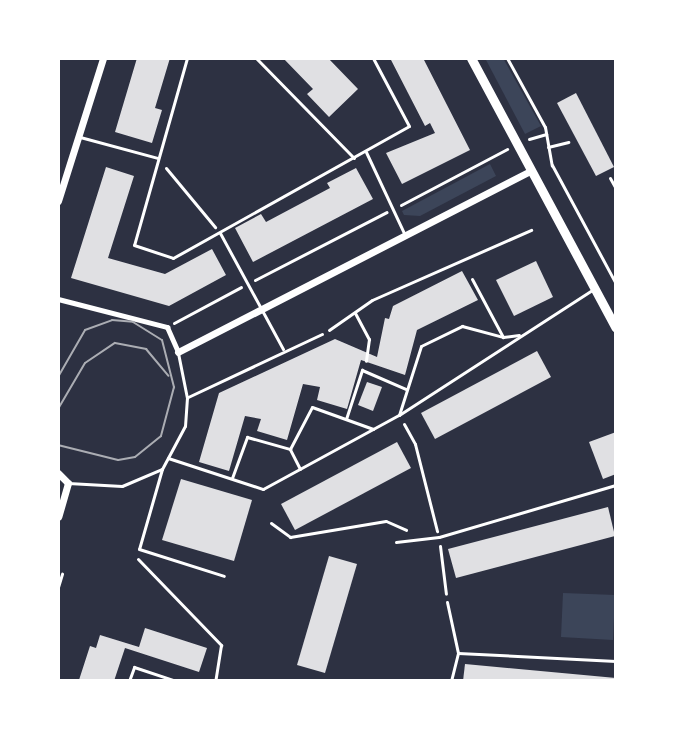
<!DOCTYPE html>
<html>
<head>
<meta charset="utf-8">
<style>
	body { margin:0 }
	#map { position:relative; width:674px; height:739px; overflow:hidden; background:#2d3142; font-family:Overpass,sans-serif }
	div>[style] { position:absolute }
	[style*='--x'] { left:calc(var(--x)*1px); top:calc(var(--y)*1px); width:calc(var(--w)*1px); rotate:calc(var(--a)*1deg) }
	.green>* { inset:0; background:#3c4559 }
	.building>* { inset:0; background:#e0e0e3 }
	.path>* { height:3px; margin:-1.5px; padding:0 1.5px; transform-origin:1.5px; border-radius:1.5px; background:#fff }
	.service>* { height:3px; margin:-1.5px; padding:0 1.5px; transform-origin:1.5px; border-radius:1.5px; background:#fff }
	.pedestrian>* { height:5px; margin:-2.5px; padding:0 2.5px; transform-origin:2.5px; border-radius:2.5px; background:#fff }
	.minor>* { height:7px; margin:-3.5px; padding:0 3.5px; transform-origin:3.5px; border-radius:3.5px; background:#fff }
	.secondary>* { height:9px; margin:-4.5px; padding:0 4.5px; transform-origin:4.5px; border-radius:4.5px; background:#fff }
	.tram>* { height:2px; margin:-1px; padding:0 1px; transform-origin:1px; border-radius:1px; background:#abadb3 }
	span { translate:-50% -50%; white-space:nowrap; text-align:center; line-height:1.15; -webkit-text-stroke:8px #fff; paint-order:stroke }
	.frame { position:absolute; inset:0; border:60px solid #fff; pointer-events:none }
</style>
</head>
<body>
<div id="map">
	<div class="green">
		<div style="clip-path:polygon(485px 58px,503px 58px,541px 126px,525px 134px)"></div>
		<div style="clip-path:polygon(490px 164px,496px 176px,420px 216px,404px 215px,402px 211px)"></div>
		<div style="clip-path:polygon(563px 593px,615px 595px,613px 640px,561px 637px)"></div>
	</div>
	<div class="building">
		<div style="clip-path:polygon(137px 58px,170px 58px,155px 108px,162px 110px,152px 143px,115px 132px)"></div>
		<div style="clip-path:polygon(283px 58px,328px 58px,358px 89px,329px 117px,307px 94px,313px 89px)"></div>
		<div style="clip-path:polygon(390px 58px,423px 58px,470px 150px,402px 184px,386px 153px,435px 133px,430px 123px,425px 126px)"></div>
		<div style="clip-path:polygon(576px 93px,614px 167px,596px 176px,557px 103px)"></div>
		<div style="clip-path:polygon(106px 167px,134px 176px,108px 258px,165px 274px,212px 249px,226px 275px,169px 306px,71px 278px)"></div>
		<div style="clip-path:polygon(356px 168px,373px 199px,253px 262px,235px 228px,261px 214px,266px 222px,330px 188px,327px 183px)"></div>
		<div style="clip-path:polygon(536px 261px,553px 297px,514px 316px,496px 280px)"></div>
		<div style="clip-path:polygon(462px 271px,478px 300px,417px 330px,405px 375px,361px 360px,347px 409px,317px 400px,320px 387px,303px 384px,287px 440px,257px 431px,261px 419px,245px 416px,229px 471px,199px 462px,219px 393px,335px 339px,377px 357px,385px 318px,389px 319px,393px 306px)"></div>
		<div style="clip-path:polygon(537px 351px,551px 377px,435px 439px,421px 413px)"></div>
		<div style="clip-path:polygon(367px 382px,382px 387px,373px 411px,358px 405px)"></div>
		<div style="clip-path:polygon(616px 432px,616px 474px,603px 479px,589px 442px)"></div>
		<div style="clip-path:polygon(397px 442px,411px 468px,295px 530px,281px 504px)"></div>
		<div style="clip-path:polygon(181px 479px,252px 500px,234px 561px,162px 540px)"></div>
		<div style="clip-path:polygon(608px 507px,615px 536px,456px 578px,448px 549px)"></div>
		<div style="clip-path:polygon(329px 556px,357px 564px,325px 673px,297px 665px)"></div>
		<div style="clip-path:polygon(145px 628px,207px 648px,199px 672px,125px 648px,114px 681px,79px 680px,90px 646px,96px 648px,100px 635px,139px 647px)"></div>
		<div style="clip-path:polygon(465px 664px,616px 678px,616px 681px,463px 681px)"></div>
	</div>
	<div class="path">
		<div style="--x:507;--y:58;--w:79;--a:61.2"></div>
		<div style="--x:545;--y:127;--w:39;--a:80"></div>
		<div style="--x:552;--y:165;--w:135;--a:61.7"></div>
		<div style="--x:529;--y:139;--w:18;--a:-16"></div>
		<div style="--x:548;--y:147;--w:21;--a:-14"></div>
		<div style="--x:166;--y:168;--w:77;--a:50.3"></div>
		<div style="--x:610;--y:178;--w:13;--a:61"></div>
		<div style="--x:401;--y:205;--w:120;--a:-27.8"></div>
		<div style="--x:255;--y:280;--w:148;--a:-27.3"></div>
		<div style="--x:355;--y:313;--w:30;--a:62"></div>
		<div style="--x:369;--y:339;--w:22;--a:98"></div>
		<div style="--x:174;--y:323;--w:76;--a:-28.2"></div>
		<div style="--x:329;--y:330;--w:52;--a:-34.9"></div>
		<div style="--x:372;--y:300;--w:174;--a:-23.8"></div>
		<div style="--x:404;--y:424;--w:23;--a:61"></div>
		<div style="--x:415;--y:444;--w:90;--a:75.8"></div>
		<div style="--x:271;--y:523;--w:24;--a:36"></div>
		<div style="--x:290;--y:537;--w:97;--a:-9.5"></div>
		<div style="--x:386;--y:521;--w:22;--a:24"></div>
		<div style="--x:440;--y:546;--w:48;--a:82.9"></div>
		<div style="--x:138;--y:559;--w:120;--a:46"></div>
		<div style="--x:221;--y:645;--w:36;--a:99"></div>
		<div style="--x:58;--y:587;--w:14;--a:-73"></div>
	</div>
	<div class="service">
		<div style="--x:187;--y:58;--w:194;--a:105.8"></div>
		<div style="--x:134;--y:245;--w:41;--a:18.4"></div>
		<div style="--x:173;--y:258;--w:270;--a:-29.2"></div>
		<div style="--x:409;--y:126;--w:77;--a:-117.9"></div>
		<div style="--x:256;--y:58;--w:140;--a:45.6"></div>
		<div style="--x:80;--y:137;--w:81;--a:15.1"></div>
		<div style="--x:366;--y:152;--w:89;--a:64.9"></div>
		<div style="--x:220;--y:233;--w:132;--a:61.5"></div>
		<div style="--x:472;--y:279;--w:66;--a:61.9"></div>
		<div style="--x:188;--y:397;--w:148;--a:-25.2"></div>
		<div style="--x:399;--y:415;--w:72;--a:-72.3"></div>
		<div style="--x:421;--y:346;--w:46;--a:-26"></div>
		<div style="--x:462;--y:326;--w:42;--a:15"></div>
		<div style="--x:503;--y:337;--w:16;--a:-7"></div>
		<div style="--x:346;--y:419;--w:52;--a:-71.9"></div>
		<div style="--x:362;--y:370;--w:48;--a:23.4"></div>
		<div style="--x:168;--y:458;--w:100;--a:18.1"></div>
		<div style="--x:263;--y:489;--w:155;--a:-28.6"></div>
		<div style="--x:399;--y:415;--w:230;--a:-32.9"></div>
		<div style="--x:162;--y:469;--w:83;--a:106"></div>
		<div style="--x:139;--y:549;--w:89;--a:17.6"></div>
		<div style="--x:300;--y:469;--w:22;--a:-117"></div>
		<div style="--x:290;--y:449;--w:47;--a:-62.4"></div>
		<div style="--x:312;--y:407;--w:65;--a:19.8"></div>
		<div style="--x:232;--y:478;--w:44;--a:-69.9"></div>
		<div style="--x:247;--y:437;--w:45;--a:15.6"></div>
		<div style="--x:68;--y:483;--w:54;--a:3.2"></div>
		<div style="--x:122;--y:486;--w:43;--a:-23"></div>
		<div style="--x:162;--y:469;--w:49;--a:-61.9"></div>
		<div style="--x:185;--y:426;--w:28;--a:-86"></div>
		<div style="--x:187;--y:398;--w:46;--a:-101.3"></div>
		<div style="--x:396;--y:542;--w:43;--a:-6.6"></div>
		<div style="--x:439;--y:537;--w:184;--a:-16.4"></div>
		<div style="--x:447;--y:602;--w:52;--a:77.8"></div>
		<div style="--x:458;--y:653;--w:29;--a:104"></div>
		<div style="--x:458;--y:653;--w:158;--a:2.9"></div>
		<div style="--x:129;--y:681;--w:15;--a:-70"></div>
		<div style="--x:134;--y:667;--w:44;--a:18.4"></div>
	</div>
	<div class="pedestrian">
		<div style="--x:58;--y:299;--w:113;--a:14.4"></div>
		<div style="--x:167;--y:327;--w:27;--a:66"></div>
	</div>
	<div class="minor">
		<div style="--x:58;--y:201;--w:150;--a:-72.5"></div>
		<div style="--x:178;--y:352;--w:396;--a:-27.2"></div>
		<div style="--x:58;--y:473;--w:14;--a:45"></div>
		<div style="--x:68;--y:483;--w:35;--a:106"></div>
	</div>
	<div class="secondary">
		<div style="--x:471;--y:58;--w:306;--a:61.8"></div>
	</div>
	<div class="tram">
		<div style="--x:58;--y:377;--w:54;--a:-60.1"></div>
		<div style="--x:85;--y:330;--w:29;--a:-20"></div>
		<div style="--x:112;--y:320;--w:21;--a:5"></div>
		<div style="--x:133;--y:322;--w:34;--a:32"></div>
		<div style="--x:162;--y:340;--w:49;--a:75.7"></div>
		<div style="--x:174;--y:387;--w:51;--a:104.9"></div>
		<div style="--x:161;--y:436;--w:33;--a:141"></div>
		<div style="--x:135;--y:457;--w:17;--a:170"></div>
		<div style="--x:118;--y:460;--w:62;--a:-166"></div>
		<div style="--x:58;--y:409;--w:53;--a:-59.6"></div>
		<div style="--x:85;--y:363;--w:36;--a:-34"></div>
		<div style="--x:115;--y:343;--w:32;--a:11"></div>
		<div style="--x:146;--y:349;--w:35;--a:50"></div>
	</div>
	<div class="frame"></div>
</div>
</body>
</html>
